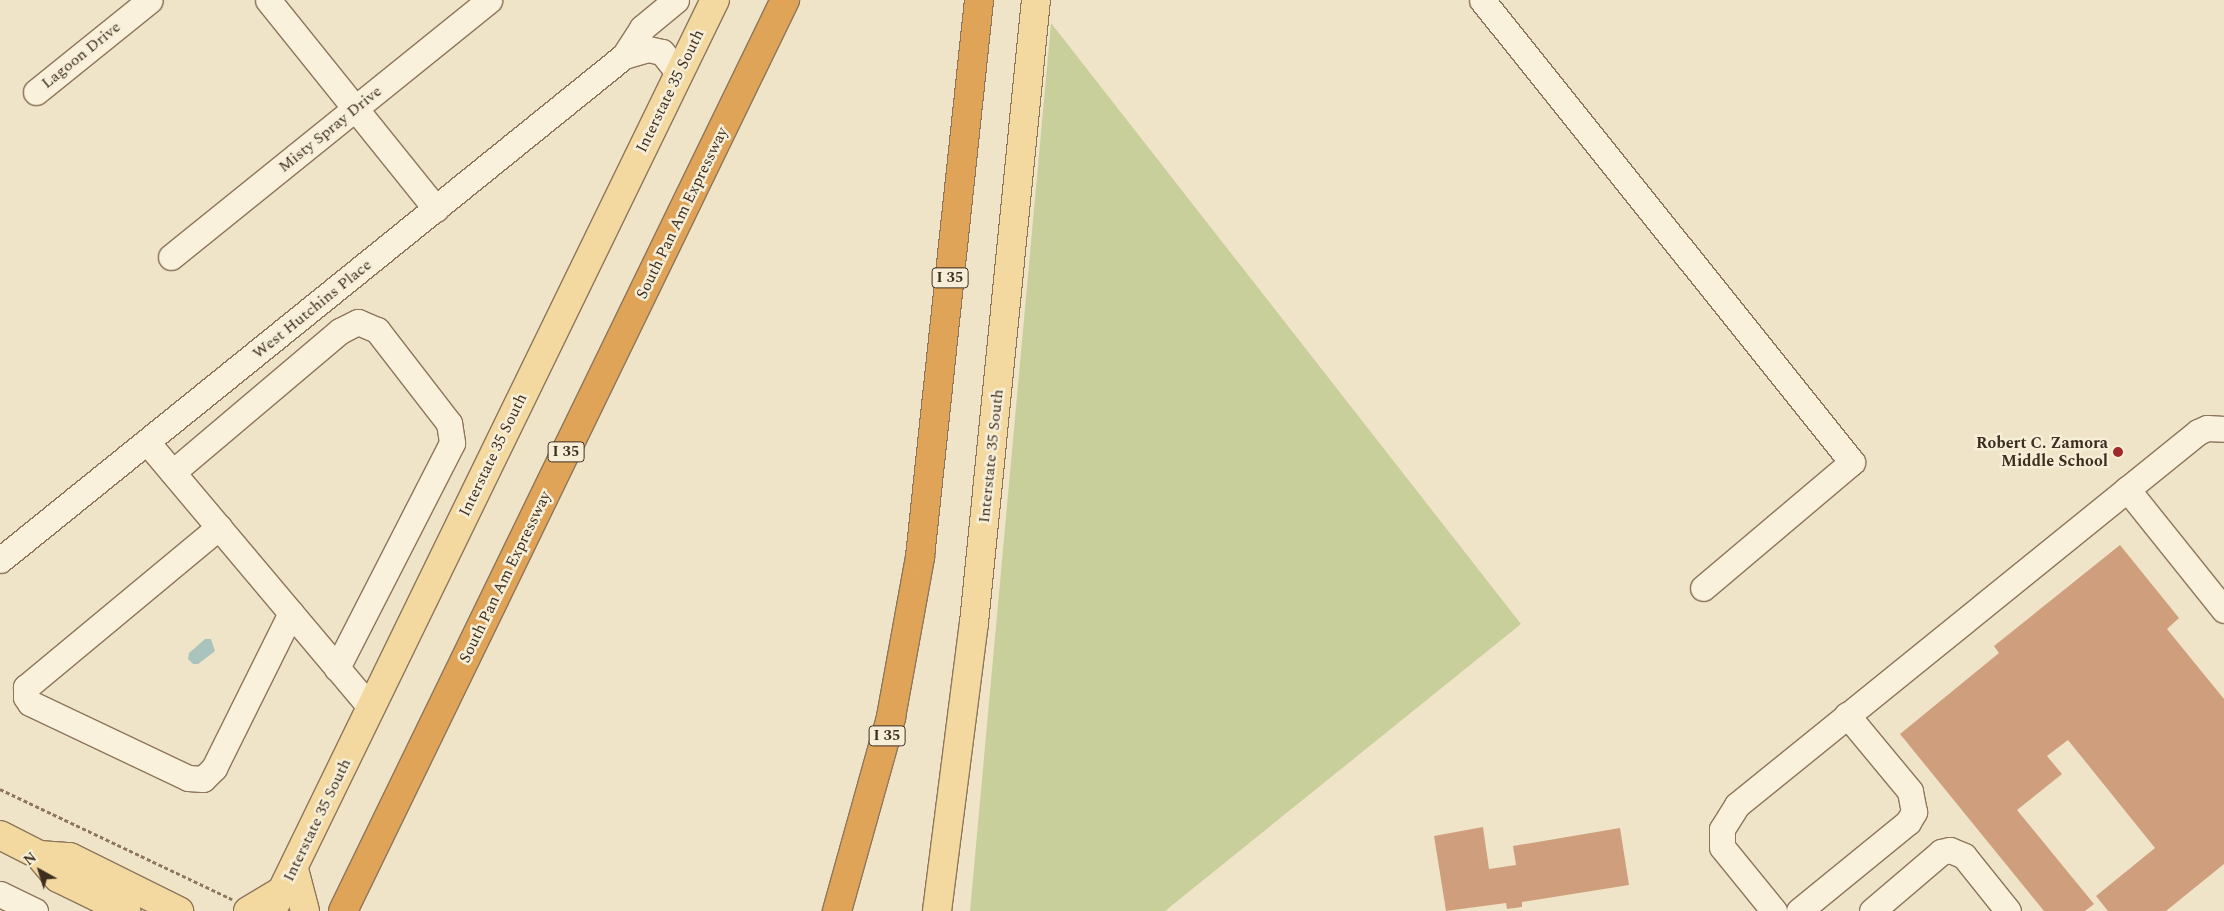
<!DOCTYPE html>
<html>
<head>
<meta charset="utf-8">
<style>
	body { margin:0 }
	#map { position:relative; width:2224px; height:911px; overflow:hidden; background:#f0e4c8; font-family:Spectral,serif }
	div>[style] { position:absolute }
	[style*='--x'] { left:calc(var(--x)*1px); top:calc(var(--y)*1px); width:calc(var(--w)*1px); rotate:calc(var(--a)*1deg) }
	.green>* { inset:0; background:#c9cf9b }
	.water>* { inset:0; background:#a9c4bc }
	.building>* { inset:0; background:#cf9f7d }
	.path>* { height:3px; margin-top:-1.5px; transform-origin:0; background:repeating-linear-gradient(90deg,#8d765c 0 4px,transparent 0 6.5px) }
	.roads { filter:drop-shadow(1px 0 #8d765c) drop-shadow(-1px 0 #8d765c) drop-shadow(0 1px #8d765c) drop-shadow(0 -1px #8d765c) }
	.minor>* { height:25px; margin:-12.5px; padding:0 12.5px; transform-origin:12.5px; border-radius:12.5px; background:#faf1dc }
	.major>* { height:28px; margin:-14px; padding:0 14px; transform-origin:14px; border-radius:14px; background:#f3d9a0 }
	.highway>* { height:28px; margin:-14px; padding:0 14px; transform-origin:14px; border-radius:14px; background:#e0a458 }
	.dots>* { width:14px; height:14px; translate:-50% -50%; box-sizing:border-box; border:2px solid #f7eed8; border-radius:50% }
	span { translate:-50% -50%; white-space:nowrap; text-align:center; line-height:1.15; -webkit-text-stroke:5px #f7eed8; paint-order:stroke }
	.shield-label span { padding:1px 4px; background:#f7eed8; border:1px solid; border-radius:4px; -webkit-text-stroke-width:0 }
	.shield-label { font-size:15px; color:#3d2e20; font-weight:700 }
	.street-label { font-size:16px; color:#3d2e20 }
	.poi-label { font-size:16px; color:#3d2e20; font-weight:700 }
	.right { translate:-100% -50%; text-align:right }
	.north { position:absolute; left:15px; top:846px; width:50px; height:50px; -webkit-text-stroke:4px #f7eed8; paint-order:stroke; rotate:321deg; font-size:14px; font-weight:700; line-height:20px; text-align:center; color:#3d2e20 }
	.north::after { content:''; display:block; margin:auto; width:18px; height:22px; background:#3d2e20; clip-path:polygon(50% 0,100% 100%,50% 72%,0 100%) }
</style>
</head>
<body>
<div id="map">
	<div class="green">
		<div style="clip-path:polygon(1051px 23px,1521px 624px,1165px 911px,970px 911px)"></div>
	</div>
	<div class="water">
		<div style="clip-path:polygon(205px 639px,211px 639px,215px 651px,198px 664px,193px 664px,188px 659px,189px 653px)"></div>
	</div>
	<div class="building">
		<div style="clip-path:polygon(2120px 545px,2179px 618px,2167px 629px,2224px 699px,2224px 864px,2166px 911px,2108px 911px,2096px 896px,2155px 848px,2068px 740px,2047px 756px,2062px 774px,2017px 810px,2094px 904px,2085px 911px,2044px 911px,1900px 734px,1999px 653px,1994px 646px)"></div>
		<div style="clip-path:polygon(1483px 827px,1489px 869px,1516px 865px,1513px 846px,1620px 828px,1629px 885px,1522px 902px,1522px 907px,1507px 909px,1506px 903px,1446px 911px,1434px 836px)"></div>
	</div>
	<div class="path">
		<div style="--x:0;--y:789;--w:257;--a:25.4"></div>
	</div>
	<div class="roads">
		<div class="minor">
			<div style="--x:268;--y:0;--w:268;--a:51.2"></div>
			<div style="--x:1482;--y:0;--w:592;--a:51.31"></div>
			<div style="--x:1852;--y:462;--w:195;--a:139.8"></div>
			<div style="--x:624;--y:56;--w:25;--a:-16"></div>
			<div style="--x:648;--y:49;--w:14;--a:12"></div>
			<div style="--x:662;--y:52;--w:28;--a:52"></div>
			<div style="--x:36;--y:92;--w:146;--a:-38.9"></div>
			<div style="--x:171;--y:257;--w:409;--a:-38.9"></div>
			<div style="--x:147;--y:442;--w:348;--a:49.9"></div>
			<div style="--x:173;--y:472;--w:219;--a:-40.2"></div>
			<div style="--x:340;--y:331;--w:20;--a:-27"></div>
			<div style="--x:358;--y:322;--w:21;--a:23"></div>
			<div style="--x:377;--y:330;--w:118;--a:52.3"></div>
			<div style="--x:449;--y:423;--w:20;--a:81"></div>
			<div style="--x:452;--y:443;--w:253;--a:117.1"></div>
			<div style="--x:2127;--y:489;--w:155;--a:51.3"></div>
			<div style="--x:219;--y:527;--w:251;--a:140.3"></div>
			<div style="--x:26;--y:687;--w:10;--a:90"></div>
			<div style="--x:26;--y:697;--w:7;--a:56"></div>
			<div style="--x:30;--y:703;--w:175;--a:25.4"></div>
			<div style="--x:188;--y:778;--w:15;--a:4"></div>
			<div style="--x:203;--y:779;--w:16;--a:-45"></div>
			<div style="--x:214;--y:768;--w:173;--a:-63.6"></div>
			<div style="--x:0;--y:560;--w:802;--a:-38.93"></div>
			<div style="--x:624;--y:56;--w:33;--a:-57"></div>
			<div style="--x:642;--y:28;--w:44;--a:-39.5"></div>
			<div style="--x:0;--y:894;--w:39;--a:26"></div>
			<div style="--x:1774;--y:911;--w:82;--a:-129.1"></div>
			<div style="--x:1722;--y:847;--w:18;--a:-90"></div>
			<div style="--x:1722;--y:829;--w:28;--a:-58"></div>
			<div style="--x:1737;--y:805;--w:593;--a:-38.98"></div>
			<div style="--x:2198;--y:432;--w:10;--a:-24"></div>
			<div style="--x:2207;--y:428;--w:17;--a:3"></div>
			<div style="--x:1799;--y:911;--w:141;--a:-39.2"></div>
			<div style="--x:1908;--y:822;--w:12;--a:-59"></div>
			<div style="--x:1914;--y:812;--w:21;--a:-101"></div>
			<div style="--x:1910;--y:791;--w:99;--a:-129.7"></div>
			<div style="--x:1872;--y:911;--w:91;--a:-40.5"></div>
			<div style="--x:1941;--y:852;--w:9;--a:-13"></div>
			<div style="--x:1950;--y:850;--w:15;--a:23"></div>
			<div style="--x:1964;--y:856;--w:70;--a:51.3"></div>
		</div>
		<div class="major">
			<div style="--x:0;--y:835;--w:44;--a:27.1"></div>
			<div style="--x:39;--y:855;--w:31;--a:4"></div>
			<div style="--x:70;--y:857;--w:122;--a:26.4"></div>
			<div style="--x:39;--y:855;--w:30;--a:50"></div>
			<div style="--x:58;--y:878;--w:76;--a:25.9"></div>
			<div style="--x:294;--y:869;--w:43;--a:75.3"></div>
			<div style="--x:248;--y:911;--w:41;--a:-31"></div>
			<div style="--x:272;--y:911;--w:1013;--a:-64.07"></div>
			<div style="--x:937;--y:911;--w:290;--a:-82.7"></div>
			<div style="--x:974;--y:623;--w:626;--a:-84.32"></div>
		</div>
		<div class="highway">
			<div style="--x:343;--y:911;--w:1013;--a:-64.12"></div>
			<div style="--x:837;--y:911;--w:201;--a:-74.4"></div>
			<div style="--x:891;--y:717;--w:163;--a:-79.7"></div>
			<div style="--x:920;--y:557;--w:560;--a:-83.95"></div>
		</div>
	</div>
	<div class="dots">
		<div style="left:2118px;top:452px;background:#9e2a2b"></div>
	</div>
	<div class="shield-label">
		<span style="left:950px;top:278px">I 35</span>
		<span style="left:566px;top:452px">I 35</span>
		<span style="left:887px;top:736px">I 35</span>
	</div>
	<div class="street-label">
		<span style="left:81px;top:55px;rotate:-39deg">Lagoon Drive</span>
		<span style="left:670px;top:91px;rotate:-64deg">Interstate 35 South</span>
		<span style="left:330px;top:129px;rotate:-39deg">Misty Spray Drive</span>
		<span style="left:682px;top:213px;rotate:-64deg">South Pan Am Expressway</span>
		<span style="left:312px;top:309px;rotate:-39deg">West Hutchins Place</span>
		<span style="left:493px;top:455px;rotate:-64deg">Interstate 35 South</span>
		<span style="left:991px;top:456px;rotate:-84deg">Interstate 35 South</span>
		<span style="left:505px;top:577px;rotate:-64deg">South Pan Am Expressway</span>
		<span style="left:317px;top:820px;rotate:-64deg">Interstate 35 South</span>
	</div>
	<div class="poi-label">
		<span class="right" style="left:2108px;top:452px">Robert C. Zamora<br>Middle School</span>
	</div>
	<div class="north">N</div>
</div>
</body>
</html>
